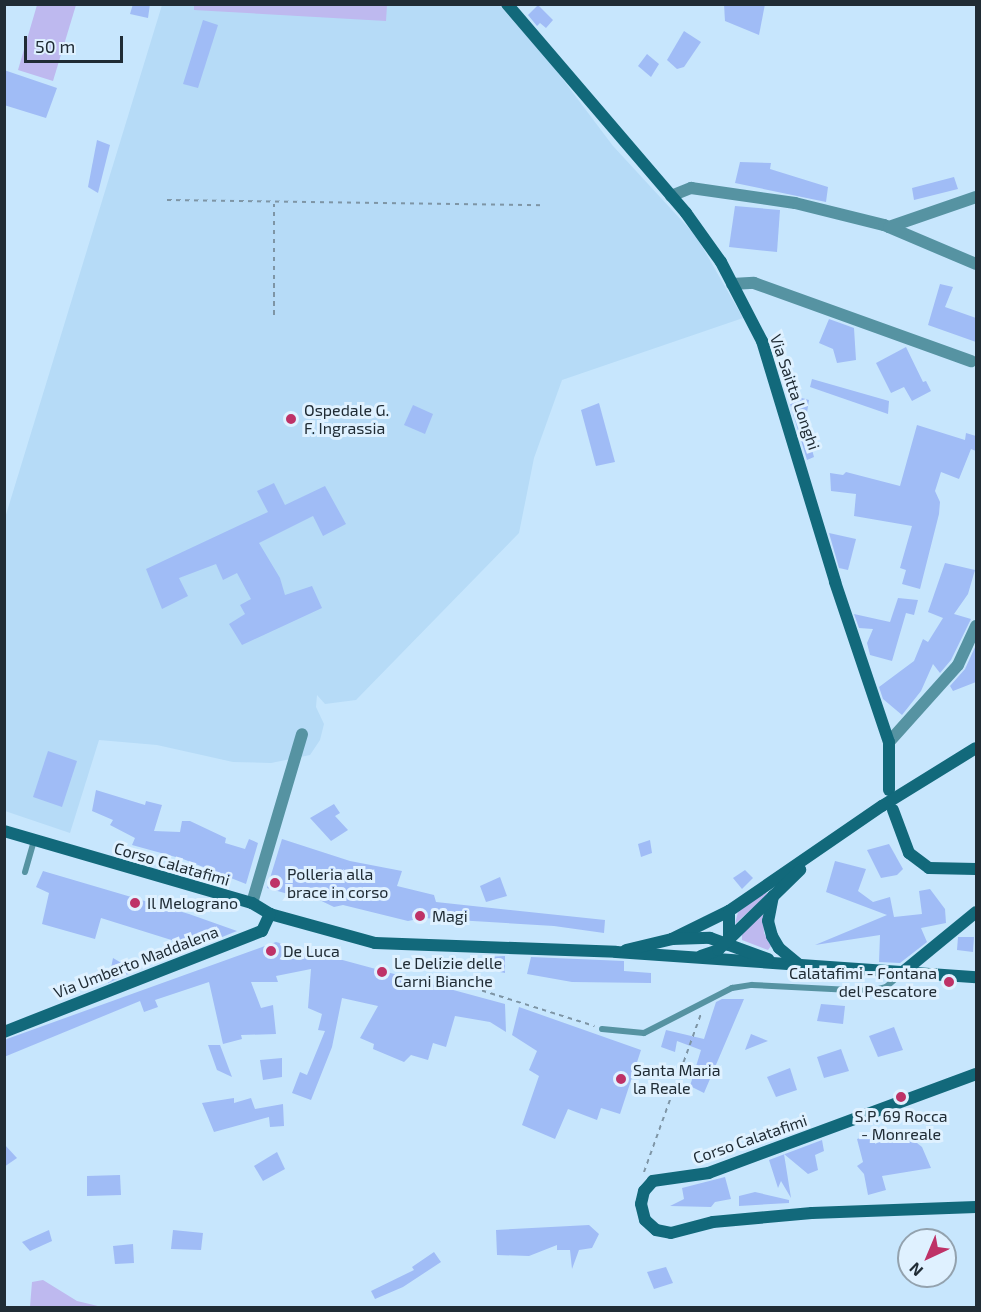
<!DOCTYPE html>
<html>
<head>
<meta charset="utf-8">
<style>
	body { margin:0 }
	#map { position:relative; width:981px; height:1312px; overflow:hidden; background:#c7e6fd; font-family:"Exo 2",sans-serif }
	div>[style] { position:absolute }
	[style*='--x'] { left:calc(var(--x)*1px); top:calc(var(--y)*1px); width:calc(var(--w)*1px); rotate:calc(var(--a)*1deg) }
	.built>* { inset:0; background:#b6dbf7 }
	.green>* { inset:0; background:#beb9ef }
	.building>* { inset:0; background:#a0bcf6 }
	.path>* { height:2px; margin-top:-1px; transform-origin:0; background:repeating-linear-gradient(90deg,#7e95a5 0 4.5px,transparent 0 9px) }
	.lane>* { height:6px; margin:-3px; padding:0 3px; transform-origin:3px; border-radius:3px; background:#5693a2 }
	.street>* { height:12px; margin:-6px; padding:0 6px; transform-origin:6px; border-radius:6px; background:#5693a2 }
	.secondary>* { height:12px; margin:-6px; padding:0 6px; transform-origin:6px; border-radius:6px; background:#12697b }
	.dots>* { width:16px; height:16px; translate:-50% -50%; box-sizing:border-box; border:3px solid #dff1ff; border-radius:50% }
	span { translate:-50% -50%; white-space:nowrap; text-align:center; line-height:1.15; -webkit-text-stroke:6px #dff1ff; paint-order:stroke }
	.street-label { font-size:16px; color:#202c35 }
	.poi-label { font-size:16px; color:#202c35 }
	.left { translate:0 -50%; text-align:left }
	.right { translate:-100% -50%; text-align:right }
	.frame { position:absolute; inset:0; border:6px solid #202c35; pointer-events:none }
	.north { position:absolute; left:897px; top:1228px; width:60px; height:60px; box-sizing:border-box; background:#dff1ff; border:2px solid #93a2ae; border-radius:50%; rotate:224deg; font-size:16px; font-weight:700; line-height:24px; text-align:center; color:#202c35 }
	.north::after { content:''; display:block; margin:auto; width:21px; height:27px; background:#be3267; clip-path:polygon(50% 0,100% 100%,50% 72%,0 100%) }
	.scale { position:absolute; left:24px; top:36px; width:99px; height:27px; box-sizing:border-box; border:3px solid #202c35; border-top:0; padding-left:8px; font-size:18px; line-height:21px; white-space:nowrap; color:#202c35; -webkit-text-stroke:4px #dff1ff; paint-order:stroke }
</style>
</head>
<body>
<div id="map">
	<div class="built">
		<div style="clip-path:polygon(162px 5px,499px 5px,549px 61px,613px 146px,696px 236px,743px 318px,562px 380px,534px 458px,519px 533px,356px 700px,325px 704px,317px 695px,316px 707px,324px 724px,320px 740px,310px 755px,271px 763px,233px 762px,157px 745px,99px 740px,70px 833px,5px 811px,5px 518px)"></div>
	</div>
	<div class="green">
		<div style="clip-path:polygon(37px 5px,76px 5px,53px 81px,18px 70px)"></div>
		<div style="clip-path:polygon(194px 5px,194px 4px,387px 5px,386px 21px,194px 10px)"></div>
		<div style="clip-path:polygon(765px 892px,768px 894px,735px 924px,738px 912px)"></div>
		<div style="clip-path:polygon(763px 912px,764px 933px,771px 946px,768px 950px,742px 940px,742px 934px)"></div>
		<div style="clip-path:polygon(43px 1280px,77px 1301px,102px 1307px,30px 1307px,32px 1282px)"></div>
	</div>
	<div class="building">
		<div style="clip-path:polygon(133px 4px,150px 4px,148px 18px,130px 14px)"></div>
		<div style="clip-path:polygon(724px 4px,765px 4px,759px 35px,725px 21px)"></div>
		<div style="clip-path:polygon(538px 5px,553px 20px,546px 28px,540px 23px,537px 26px,528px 15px)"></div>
		<div style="clip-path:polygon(203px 20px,218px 25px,198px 88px,183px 84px)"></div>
		<div style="clip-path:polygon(684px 31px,701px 42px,684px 67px,677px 69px,667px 60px)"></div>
		<div style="clip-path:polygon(647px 54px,659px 64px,651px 77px,638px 66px)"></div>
		<div style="clip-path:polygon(4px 70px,57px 88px,46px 118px,4px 105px)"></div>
		<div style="clip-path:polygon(97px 140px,110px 145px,98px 193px,88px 187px)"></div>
		<div style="clip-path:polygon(740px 162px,771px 163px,770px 169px,828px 187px,826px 202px,735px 183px)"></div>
		<div style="clip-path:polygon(954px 177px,958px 189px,914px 200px,912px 188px)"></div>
		<div style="clip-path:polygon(735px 206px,780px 210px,777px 252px,729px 247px)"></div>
		<div style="clip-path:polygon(940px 284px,953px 287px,945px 307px,976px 318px,976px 342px,928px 325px)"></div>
		<div style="clip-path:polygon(829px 319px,854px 328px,856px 360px,837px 363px,833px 349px,819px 343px)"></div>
		<div style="clip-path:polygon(906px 347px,923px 382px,926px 381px,931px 391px,912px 401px,904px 387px,891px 393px,876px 363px)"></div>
		<div style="clip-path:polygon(812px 379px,889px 401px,888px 414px,810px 387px)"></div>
		<div style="clip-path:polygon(787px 394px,809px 400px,805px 425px,814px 457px,807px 460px)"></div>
		<div style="clip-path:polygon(599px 403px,615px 462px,596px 466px,581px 410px)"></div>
		<div style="clip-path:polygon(413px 405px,433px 414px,425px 434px,404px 425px)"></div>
		<div style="clip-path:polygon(917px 425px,965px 440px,966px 433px,976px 436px,976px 451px,971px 449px,959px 479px,941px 472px,935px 491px,940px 502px,939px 514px,920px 589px,902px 584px,906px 570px,900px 568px,912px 526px,854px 516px,856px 494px,831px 491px,830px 473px,843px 475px,846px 472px,900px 486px)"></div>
		<div style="clip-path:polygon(274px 483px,285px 505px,325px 486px,346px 524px,323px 536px,313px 516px,259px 543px,280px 578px,285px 595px,312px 586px,322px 608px,242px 645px,229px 624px,245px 614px,240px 605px,251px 599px,237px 573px,223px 580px,216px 564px,179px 578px,188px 596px,162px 609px,146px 569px,268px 512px,257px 491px)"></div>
		<div style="clip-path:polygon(829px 533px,856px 539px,848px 570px,839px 568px)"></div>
		<div style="clip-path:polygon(945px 563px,975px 570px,968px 594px,954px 614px,971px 619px,951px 660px,940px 673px,933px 664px,921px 691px,902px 715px,883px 699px,879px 687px,914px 661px,923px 639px,928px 642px,943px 618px,928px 612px)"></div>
		<div style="clip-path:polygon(898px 598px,918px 600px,914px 615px,906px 613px,892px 661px,870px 655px,867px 643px,873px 629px,859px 628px,854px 614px,890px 622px)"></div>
		<div style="clip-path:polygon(976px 645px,976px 682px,953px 691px,950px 686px,965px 669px)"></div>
		<div style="clip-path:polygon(48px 751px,77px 761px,62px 807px,33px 797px)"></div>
		<div style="clip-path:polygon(96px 790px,145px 805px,146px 801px,162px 805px,154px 831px,180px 832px,182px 821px,190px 821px,226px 838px,225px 843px,245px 849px,249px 839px,258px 843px,246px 884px,183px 859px,132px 845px,135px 838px,110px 825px,113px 820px,92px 811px)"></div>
		<div style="clip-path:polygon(334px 804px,340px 813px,335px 816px,348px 830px,331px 841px,310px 818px)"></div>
		<div style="clip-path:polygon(282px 839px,350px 861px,402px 871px,397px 886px,434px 895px,436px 902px,605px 920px,604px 933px,554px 926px,423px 918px,408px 921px,343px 905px,334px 907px,309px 895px,302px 898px,267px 888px)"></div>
		<div style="clip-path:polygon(650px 840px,652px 853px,641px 857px,638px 844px)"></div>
		<div style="clip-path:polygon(889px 844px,903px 869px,897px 875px,881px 878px,867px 850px)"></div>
		<div style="clip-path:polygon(835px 861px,866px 869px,858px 891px,873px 902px,890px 897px,894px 917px,922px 914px,919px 891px,930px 889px,945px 909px,946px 923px,921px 928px,927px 942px,900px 963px,879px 962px,880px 935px,815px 945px,887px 915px,826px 892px)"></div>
		<div style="clip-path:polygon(745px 870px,753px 878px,742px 889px,733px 878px)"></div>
		<div style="clip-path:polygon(43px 871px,189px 914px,237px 931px,185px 952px,181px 943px,101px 918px,95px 939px,42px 924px,49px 893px,36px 887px)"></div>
		<div style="clip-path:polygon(500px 877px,507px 896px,486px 902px,480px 886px)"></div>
		<div style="clip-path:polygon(958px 937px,974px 937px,973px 952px,957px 950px)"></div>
		<div style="clip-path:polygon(276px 942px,505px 1004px,506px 1032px,490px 1022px,455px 1016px,446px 1047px,433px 1043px,428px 1060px,411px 1055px,404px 1062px,373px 1049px,374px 1044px,360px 1038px,378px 1006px,342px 998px,332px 1047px,311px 1100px,292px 1093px,300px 1072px,307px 1075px,325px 1031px,318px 1030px,322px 1014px,308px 1008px,311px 969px,276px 976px,278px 982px,251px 982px,261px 1008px,273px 1005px,276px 1034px,241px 1035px,242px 1039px,223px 1044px,209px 982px,155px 1000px,158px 1007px,144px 1012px,140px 1001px,4px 1057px,4px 1040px)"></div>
		<div style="clip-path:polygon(505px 956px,505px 973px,485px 969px,486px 957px)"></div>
		<div style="clip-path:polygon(531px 957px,624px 961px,624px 971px,651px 973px,651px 983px,572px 982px,527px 974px)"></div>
		<div style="clip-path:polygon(113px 958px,135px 971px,108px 983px)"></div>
		<div style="clip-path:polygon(722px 999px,744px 999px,704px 1093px,690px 1086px,701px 1050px,677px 1041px,675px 1052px,661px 1047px,666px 1030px,704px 1039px,716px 1002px)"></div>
		<div style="clip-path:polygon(821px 1004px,845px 1006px,843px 1024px,817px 1021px)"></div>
		<div style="clip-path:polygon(519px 1007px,641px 1050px,620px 1114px,601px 1108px,597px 1120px,568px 1109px,555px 1139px,522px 1125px,539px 1076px,529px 1070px,537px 1051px,512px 1035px)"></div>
		<div style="clip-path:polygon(894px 1027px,903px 1050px,878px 1057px,869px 1036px)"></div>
		<div style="clip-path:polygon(751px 1034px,768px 1041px,745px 1050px)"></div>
		<div style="clip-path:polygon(208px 1045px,220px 1045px,232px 1077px,217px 1070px)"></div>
		<div style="clip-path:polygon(841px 1049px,849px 1071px,824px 1078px,817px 1057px)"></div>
		<div style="clip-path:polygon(282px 1058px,282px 1077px,263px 1080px,260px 1060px)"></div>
		<div style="clip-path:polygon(790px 1068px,797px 1090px,776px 1097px,767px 1077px)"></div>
		<div style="clip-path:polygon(234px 1098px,234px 1103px,251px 1098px,255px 1109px,283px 1104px,284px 1126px,270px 1127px,269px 1117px,214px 1132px,202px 1103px)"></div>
		<div style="clip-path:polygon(902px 1131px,922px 1147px,931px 1168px,882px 1176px,886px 1190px,868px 1195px,864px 1174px,857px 1166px,863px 1162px,857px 1139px,876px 1133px,875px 1144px)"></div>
		<div style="clip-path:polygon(822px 1140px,824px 1151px,815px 1155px,818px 1170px,808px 1174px,784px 1154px,791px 1198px,781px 1181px,778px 1188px,769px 1160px)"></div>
		<div style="clip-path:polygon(4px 1144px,17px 1158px,4px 1167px)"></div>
		<div style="clip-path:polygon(277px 1152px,285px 1169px,263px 1181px,254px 1166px)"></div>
		<div style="clip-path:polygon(120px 1175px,121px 1195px,87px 1196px,87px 1176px)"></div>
		<div style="clip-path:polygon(725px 1177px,731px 1199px,715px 1202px,711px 1207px,670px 1206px,684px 1199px,682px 1188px)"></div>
		<div style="clip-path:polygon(755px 1192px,789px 1200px,789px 1203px,739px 1206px,739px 1196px)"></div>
		<div style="clip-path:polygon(589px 1225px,599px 1234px,592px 1248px,579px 1250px,572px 1269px,570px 1250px,557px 1250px,557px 1245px,529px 1256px,497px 1255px,496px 1230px)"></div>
		<div style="clip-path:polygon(49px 1230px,52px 1241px,30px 1251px,22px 1242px)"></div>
		<div style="clip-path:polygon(173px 1230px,203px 1233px,201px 1250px,171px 1249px)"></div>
		<div style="clip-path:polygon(133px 1244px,134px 1263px,115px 1264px,113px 1246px)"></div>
		<div style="clip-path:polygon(434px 1252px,441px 1262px,403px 1287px,375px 1299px,371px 1291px,414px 1270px,412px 1267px)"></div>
		<div style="clip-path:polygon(666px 1267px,673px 1283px,654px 1289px,647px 1272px)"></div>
	</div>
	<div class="path">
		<div style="--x:167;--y:200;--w:378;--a:0.8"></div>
		<div style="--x:274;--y:315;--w:111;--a:-90"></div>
		<div style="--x:442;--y:956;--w:21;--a:98"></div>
		<div style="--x:439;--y:977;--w:163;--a:17.5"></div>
		<div style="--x:644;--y:1172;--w:168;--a:-70.2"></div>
	</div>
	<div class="lane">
		<div style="--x:25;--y:872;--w:33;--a:-74"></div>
		<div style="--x:602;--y:1029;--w:42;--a:5.4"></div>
		<div style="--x:644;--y:1033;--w:99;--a:-27.1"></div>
		<div style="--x:732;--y:988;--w:20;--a:-9"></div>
		<div style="--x:752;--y:985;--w:119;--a:2.9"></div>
		<div style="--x:871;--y:991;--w:16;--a:-15"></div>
		<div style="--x:886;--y:987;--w:21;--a:-41"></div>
	</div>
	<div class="street">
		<div style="--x:671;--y:196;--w:22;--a:-22"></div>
		<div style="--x:691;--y:188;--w:105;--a:8.2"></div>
		<div style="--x:795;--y:203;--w:92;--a:13.9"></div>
		<div style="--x:884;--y:225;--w:100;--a:23"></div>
		<div style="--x:889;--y:227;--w:92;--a:-19"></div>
		<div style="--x:732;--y:284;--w:22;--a:-3"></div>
		<div style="--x:754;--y:283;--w:231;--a:19.8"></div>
		<div style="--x:889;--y:742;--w:103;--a:-48.1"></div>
		<div style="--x:958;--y:665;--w:43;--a:-65.2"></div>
		<div style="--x:252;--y:903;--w:176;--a:-73.5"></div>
	</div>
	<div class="secondary">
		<div style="--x:507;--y:4;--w:275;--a:49.4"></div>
		<div style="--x:686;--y:213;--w:60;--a:54.5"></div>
		<div style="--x:721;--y:262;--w:89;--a:62.6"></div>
		<div style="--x:762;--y:341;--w:252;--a:73.1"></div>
		<div style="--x:835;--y:582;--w:169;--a:71.4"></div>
		<div style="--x:889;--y:742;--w:48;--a:90"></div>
		<div style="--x:893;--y:810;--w:46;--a:69.6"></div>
		<div style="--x:909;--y:853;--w:25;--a:37"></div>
		<div style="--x:929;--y:868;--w:47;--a:1.2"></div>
		<div style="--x:4;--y:831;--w:258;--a:16.2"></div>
		<div style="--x:252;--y:903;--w:21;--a:31"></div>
		<div style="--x:270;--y:914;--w:109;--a:15.4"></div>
		<div style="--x:375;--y:943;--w:241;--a:2.1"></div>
		<div style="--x:616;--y:952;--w:361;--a:4"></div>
		<div style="--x:773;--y:896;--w:25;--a:101"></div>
		<div style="--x:768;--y:921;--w:16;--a:75"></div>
		<div style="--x:772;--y:936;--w:14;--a:60"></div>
		<div style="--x:779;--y:948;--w:26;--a:40"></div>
		<div style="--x:672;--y:939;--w:64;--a:-26.2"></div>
		<div style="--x:729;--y:911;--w:186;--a:-34.5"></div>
		<div style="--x:882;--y:806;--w:110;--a:-31.7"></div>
		<div style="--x:729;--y:945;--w:34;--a:-90"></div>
		<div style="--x:626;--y:950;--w:47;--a:-13.4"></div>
		<div style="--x:672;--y:939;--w:38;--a:-2"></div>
		<div style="--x:710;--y:938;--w:62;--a:19.9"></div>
		<div style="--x:701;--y:956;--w:18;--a:-19"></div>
		<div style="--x:718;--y:950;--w:115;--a:-44.3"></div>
		<div style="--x:903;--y:972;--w:94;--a:-39.4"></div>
		<div style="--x:4;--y:1032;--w:277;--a:-21.4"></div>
		<div style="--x:262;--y:931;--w:19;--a:-65"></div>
		<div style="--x:976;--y:1074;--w:285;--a:159.7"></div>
		<div style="--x:709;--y:1173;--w:57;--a:171.9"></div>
		<div style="--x:653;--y:1181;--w:13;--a:132"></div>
		<div style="--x:644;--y:1191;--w:13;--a:103"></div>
		<div style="--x:641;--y:1204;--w:16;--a:76"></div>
		<div style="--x:645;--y:1220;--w:15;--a:42"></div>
		<div style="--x:656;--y:1230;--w:15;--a:11"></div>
		<div style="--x:671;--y:1233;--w:43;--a:-14.7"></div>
		<div style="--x:713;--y:1222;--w:99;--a:-5.2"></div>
		<div style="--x:812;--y:1213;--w:164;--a:-2.1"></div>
	</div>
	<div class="dots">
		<div style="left:291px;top:419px;background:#be3267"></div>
		<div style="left:275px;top:883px;background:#be3267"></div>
		<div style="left:135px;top:903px;background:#be3267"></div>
		<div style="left:420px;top:916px;background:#be3267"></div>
		<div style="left:271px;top:951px;background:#be3267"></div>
		<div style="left:382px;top:972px;background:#be3267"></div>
		<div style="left:949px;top:982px;background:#be3267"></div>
		<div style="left:621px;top:1079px;background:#be3267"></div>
		<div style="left:901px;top:1097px;background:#be3267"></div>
	</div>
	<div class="street-label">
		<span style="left:795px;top:392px;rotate:71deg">Via Saitta Longhi</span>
		<span style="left:172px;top:864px;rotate:16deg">Corso Calatafimi</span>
		<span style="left:136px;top:962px;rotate:-21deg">Via Umberto Maddalena</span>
		<span style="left:750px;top:1139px;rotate:-19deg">Corso Calatafimi</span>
	</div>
	<div class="poi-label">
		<span class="left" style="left:304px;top:419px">Ospedale G.<br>F. Ingrassia</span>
		<span class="left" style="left:287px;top:883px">Polleria alla<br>brace in corso</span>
		<span class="left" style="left:147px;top:903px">Il Melograno</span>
		<span class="left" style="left:432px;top:916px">Magi</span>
		<span class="left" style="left:283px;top:951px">De Luca</span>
		<span class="left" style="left:394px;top:972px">Le Delizie delle<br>Carni Bianche</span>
		<span class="right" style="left:937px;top:982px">Calatafimi - Fontana<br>del Pescatore</span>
		<span class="left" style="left:633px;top:1079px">Santa Maria<br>la Reale</span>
		<span style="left:901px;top:1125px">S.P. 69 Rocca<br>- Monreale</span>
	</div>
	<div class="frame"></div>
	<div class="north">N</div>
	<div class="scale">50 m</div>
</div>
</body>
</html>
